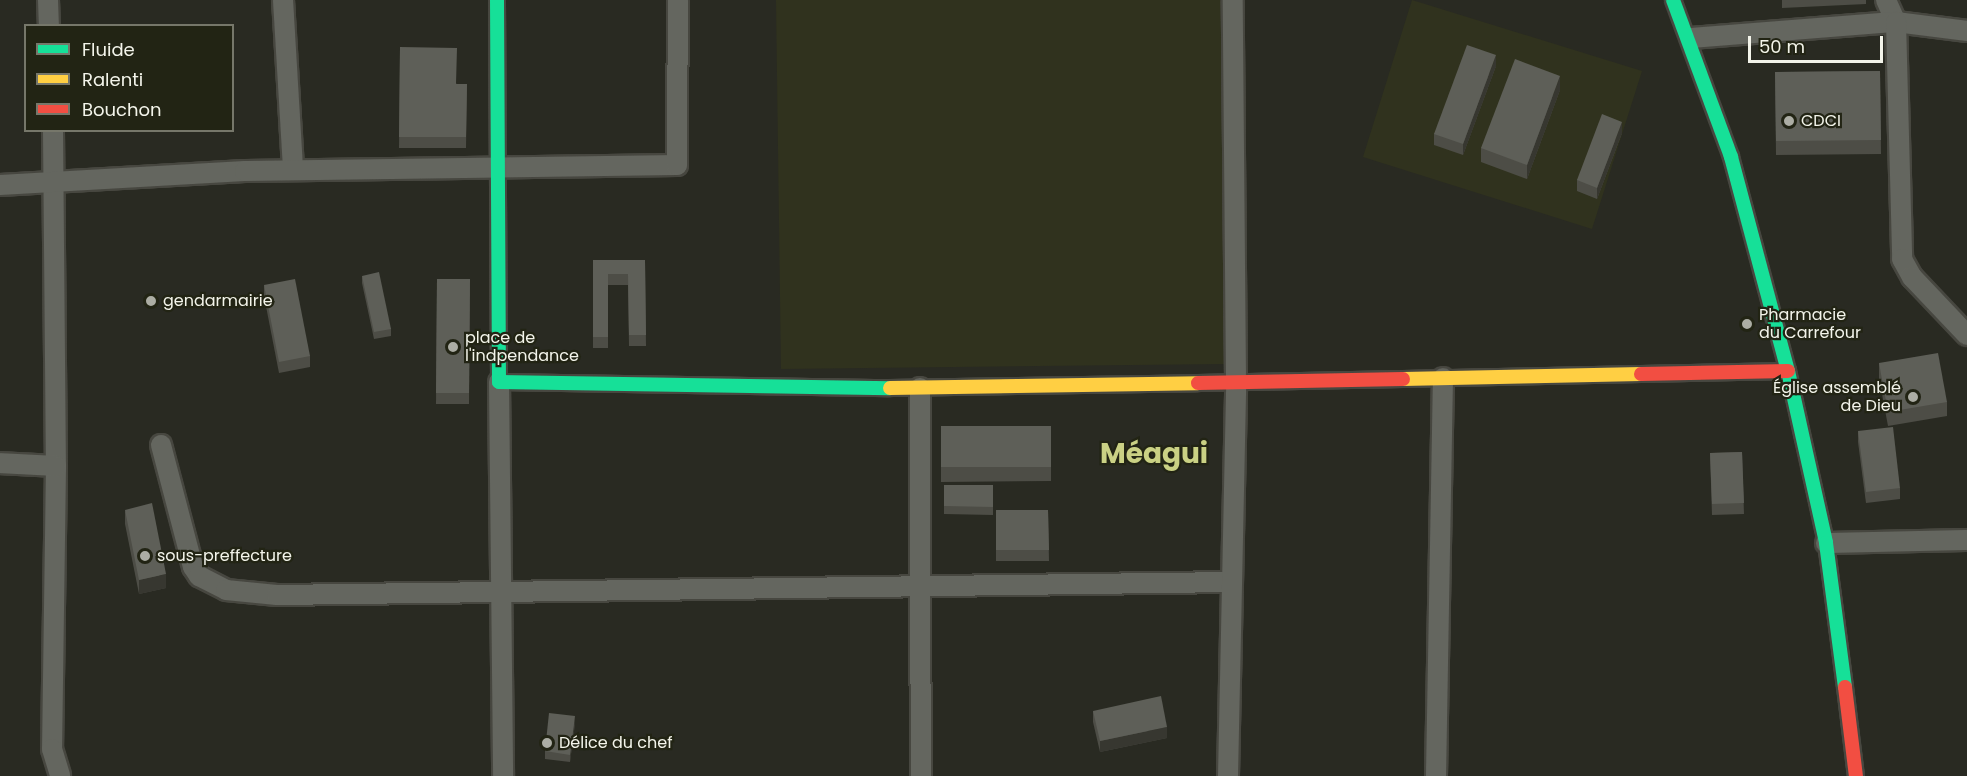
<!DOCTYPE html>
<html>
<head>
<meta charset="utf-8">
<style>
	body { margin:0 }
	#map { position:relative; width:1967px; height:776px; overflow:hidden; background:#292a22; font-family:Poppins,sans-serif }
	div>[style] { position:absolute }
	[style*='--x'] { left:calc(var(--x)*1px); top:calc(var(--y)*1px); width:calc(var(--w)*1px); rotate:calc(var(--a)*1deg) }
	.built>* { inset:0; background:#30321e }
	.roads { filter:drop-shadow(2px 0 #474740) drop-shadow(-2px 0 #474740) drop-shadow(0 2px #474740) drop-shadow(0 -2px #474740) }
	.street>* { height:20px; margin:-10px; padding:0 10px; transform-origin:10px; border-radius:10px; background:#64665f }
	.fast>* { height:14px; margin:-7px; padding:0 7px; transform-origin:7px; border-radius:7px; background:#16e098 }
	.slow>* { height:14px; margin:-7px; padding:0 7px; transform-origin:7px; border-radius:7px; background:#ffcf43 }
	.jam>* { height:14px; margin:-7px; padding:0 7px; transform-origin:7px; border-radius:7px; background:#f24e42 }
	.wall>* { inset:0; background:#4d4d46 }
	.shaded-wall>* { inset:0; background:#373730 }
	.building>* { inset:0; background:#5e5f58 }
	.dots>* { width:16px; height:16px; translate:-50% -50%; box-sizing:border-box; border:3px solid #222414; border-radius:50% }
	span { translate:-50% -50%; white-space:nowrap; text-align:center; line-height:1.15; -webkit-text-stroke:4.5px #222414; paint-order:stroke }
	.poi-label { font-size:16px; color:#f3f4ea }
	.left { translate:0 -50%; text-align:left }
	.right { translate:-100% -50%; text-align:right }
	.town-label { font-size:28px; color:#cad184; font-weight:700 }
	.legend { position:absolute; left:24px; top:24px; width:210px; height:108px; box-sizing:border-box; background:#222414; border:2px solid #76776a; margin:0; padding:8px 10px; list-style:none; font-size:18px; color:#f3f4ea }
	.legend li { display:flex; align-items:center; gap:12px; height:30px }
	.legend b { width:30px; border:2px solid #76776a }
	.scale { position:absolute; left:1748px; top:36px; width:135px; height:27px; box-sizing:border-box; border:3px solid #f3f4ea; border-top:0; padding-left:8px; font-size:18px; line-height:21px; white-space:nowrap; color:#f3f4ea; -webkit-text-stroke:4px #222414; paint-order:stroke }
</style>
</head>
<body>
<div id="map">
	<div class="built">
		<div style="clip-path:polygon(776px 0,1221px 0,1226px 364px,781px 369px)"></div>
		<div style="clip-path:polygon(1412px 0,1642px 71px,1592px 229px,1363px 157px)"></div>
	</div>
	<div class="roads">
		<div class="street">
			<div style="--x:48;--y:0;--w:26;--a:88"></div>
			<div style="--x:283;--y:0;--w:170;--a:86.6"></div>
			<div style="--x:1886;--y:0;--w:24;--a:66"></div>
			<div style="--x:1896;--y:22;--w:72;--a:7.2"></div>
			<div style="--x:1691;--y:38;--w:206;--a:-4.5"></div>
			<div style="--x:1896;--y:22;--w:237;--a:88.5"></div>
			<div style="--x:1902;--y:259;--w:21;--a:61"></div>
			<div style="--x:1912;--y:277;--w:80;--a:46.5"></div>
			<div style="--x:53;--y:130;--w:336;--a:89.5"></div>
			<div style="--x:56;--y:466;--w:283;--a:90.8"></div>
			<div style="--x:52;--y:749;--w:28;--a:73"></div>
			<div style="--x:0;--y:185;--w:245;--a:-3.3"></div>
			<div style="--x:245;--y:171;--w:432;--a:-0.8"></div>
			<div style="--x:677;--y:165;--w:165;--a:-89.7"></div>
			<div style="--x:499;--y:382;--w:394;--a:89.4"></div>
			<div style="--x:920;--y:388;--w:388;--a:89.9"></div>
			<div style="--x:161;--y:445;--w:126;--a:75.3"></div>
			<div style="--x:193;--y:567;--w:11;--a:56"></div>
			<div style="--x:199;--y:576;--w:30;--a:27"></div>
			<div style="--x:226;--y:590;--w:51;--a:5.6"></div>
			<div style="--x:277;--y:595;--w:954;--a:-0.78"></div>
			<div style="--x:0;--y:463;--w:56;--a:3.1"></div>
			<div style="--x:1826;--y:543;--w:141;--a:-1.2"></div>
			<div style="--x:1228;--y:776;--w:396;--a:-88.8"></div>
			<div style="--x:1236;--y:380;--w:380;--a:-90.5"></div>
			<div style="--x:1436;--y:776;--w:398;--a:-89"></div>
		</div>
		<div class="fast">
			<div style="--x:497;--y:0;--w:382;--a:89.7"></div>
			<div style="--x:499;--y:382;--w:391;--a:0.9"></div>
			<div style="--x:1673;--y:0;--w:167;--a:69.7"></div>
			<div style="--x:1731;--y:157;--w:221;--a:75.1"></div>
			<div style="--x:1788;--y:371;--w:176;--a:77.5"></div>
			<div style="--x:1826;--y:543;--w:145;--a:82.5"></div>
		</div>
		<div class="slow">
			<div style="--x:1403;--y:379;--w:238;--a:-1.2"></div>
			<div style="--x:890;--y:388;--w:308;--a:-0.9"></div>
		</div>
		<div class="jam">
			<div style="--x:1641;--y:374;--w:147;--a:-1.2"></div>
			<div style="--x:1198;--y:383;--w:205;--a:-1.1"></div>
			<div style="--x:1845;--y:687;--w:90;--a:83"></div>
		</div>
	</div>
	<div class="wall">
		<div style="clip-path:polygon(1782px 0,1866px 0,1866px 4px,1782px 8px)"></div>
		<div style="clip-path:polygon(400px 47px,457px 84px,467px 84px,466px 148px,399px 148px)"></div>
		<div style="clip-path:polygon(1496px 66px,1463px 155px,1434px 145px,1434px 134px)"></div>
		<div style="clip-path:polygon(1880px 71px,1881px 154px,1776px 155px,1775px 72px)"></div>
		<div style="clip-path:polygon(1560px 90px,1527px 179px,1481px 162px,1481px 148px)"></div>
		<div style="clip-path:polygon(1622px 133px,1597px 199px,1577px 191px,1577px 180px)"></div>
		<div style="clip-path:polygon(593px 260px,645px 260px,646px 346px,629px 346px,628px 285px,608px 285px,608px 348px,593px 348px)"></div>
		<div style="clip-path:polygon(362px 276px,391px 329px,391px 336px,374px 339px,362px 283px)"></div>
		<div style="clip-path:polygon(437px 279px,470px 279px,469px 404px,436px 404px)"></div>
		<div style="clip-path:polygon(264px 285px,310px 356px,310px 367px,279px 373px,264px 296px)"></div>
		<div style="clip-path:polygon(1879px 363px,1947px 402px,1947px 416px,1888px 426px,1879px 378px)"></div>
		<div style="clip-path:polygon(941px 426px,1051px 426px,1051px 481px,941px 482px)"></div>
		<div style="clip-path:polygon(1858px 431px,1900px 488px,1900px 499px,1866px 503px,1858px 442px)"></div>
		<div style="clip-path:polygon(1742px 452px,1744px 514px,1712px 515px,1710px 453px)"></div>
		<div style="clip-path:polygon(944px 485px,993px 485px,993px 515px,944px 514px)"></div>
		<div style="clip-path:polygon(125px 510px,166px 588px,139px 594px,125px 524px)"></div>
		<div style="clip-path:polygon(996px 510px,1048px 510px,1049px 561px,996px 561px)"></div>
		<div style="clip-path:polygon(1093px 711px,1167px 738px,1100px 752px,1093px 722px)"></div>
		<div style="clip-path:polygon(575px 723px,570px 762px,545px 759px,545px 751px)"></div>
	</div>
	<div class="shaded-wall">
		<div style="clip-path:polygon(1496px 55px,1496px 66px,1463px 155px,1463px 144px)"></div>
		<div style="clip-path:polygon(1560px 76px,1560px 90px,1527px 179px,1527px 165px)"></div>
		<div style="clip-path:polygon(1622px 122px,1622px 133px,1597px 199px,1597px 188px)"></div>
		<div style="clip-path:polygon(166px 574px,166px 588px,139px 594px,139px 580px)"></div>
		<div style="clip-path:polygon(575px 716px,575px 723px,570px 762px,570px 755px)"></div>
		<div style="clip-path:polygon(1167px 727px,1167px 738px,1100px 752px,1100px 741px)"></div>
	</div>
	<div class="building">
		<div style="clip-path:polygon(1467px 45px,1496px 55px,1463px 144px,1434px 134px)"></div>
		<div style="clip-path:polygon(400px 47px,457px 48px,456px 84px,467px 84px,466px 137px,399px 137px)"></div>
		<div style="clip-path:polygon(1515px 59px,1560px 76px,1527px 165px,1481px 148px)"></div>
		<div style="clip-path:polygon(1880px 71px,1881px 140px,1776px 141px,1775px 72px)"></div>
		<div style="clip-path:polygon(1602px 114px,1622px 122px,1597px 188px,1577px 180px)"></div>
		<div style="clip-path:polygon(593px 260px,645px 260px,646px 335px,629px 335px,628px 274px,608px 274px,608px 337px,593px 337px)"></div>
		<div style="clip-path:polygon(379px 272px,391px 329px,374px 332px,362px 276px)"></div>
		<div style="clip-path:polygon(295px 279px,310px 356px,279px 362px,264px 285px)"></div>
		<div style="clip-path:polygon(437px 279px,470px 279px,469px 393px,436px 393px)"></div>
		<div style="clip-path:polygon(1938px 353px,1947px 402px,1888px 412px,1879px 363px)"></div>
		<div style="clip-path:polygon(941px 426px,1051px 426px,1051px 467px,941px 467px)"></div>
		<div style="clip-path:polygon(1893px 427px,1900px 488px,1866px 492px,1858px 431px)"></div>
		<div style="clip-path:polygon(1742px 452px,1744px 503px,1712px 504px,1710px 453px)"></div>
		<div style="clip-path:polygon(944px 485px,993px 485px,993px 507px,944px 506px)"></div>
		<div style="clip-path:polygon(152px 503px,166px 574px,139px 580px,125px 510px)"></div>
		<div style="clip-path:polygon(996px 510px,1048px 510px,1049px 550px,996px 550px)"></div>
		<div style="clip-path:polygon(1161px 696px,1167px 727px,1100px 741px,1093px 711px)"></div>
		<div style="clip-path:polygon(549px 713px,575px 716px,570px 755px,545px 751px)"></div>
	</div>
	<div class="dots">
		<div style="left:1789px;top:121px;background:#acada4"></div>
		<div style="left:151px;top:301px;background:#acada4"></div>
		<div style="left:1747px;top:324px;background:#acada4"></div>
		<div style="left:453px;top:347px;background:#acada4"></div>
		<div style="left:1913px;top:397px;background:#acada4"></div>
		<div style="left:145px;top:556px;background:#acada4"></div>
		<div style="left:547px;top:743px;background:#acada4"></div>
	</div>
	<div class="poi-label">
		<span class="left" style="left:1801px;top:121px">CDCI</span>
		<span class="left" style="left:163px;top:301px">gendarmairie</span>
		<span class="left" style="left:1759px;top:324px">Pharmacie<br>du Carrefour</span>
		<span class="left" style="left:465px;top:347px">place de<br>l'indpendance</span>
		<span class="right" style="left:1901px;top:397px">Église assemblé<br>de Dieu</span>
		<span class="left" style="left:157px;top:556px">sous-preffecture</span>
		<span class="left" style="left:559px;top:743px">Délice du chef</span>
	</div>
	<div class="town-label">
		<span style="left:1154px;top:454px">Méagui</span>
	</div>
	<ul class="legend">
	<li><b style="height:8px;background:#16e098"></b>Fluide</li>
	<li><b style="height:8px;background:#ffcf43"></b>Ralenti</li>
	<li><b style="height:8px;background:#f24e42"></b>Bouchon</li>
	</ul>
	<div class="scale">50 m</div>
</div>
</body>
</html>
